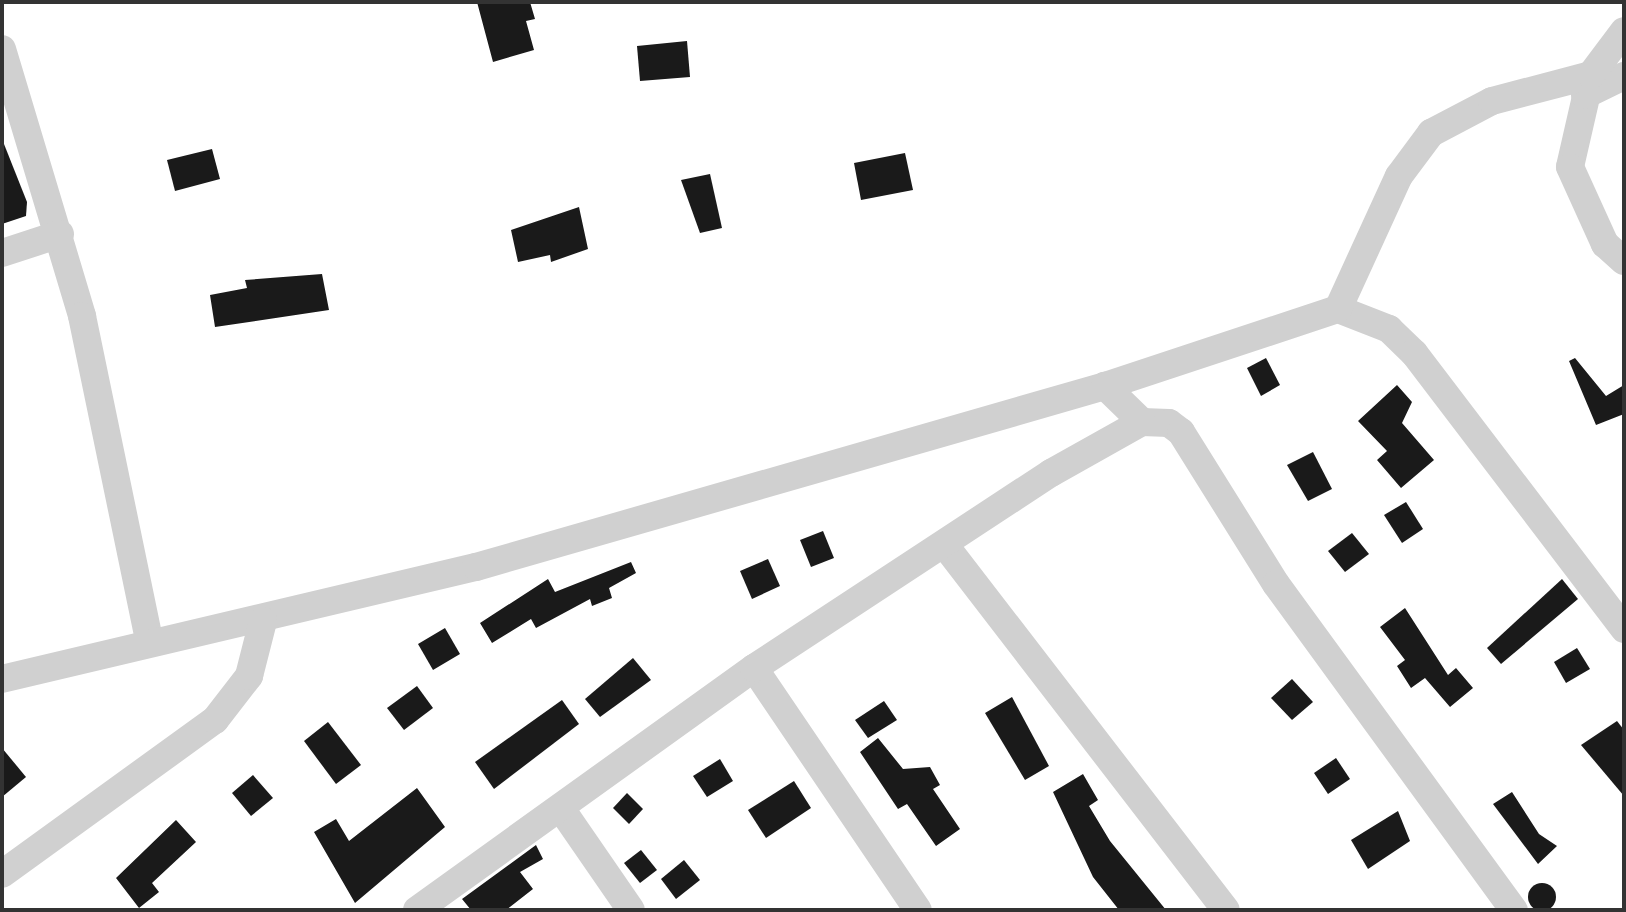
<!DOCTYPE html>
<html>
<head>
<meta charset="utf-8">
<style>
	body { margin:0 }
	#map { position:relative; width:1626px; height:912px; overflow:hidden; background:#fff; font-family:"Fira Sans",sans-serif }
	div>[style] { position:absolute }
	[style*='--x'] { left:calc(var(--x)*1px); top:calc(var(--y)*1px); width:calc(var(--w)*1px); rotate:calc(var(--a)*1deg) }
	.building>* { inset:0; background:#1a1a1a }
	.round { border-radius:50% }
	.street>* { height:28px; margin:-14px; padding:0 14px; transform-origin:14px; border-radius:14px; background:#d0d0d0 }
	span { translate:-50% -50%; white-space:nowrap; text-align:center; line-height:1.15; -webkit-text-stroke:8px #fff; paint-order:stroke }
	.frame { position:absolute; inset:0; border:4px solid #333; pointer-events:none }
</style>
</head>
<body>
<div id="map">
	<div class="building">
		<div style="clip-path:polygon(477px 2px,530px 2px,535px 19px,526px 21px,534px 50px,493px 62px)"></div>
		<div style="clip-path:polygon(687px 41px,690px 77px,640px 81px,637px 46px)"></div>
		<div style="clip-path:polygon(2px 139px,27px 202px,26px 216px,2px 224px)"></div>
		<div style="clip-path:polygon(212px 149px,220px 179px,175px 191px,167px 160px)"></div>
		<div style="clip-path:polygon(905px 153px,913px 190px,861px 200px,854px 163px)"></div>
		<div style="clip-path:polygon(710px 174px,722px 228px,700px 233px,681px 180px)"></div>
		<div style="clip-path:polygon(579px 207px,588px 249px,551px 262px,550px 255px,518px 262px,511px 230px)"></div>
		<div style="clip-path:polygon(322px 274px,329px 310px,215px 327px,210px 295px,247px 288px,245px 280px)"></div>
		<div style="clip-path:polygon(1266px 358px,1280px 385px,1261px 396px,1247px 368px)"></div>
		<div style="clip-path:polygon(1575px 358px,1606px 396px,1624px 385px,1624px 414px,1596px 425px,1569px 361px)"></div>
		<div style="clip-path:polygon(1397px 385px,1412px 402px,1402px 423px,1434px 460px,1401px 488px,1377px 460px,1387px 451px,1358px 421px)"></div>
		<div style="clip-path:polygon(1313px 452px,1332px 489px,1308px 501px,1287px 465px)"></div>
		<div style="clip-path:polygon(1406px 502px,1423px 529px,1402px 543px,1384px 515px)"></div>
		<div style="clip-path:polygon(823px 531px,834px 558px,811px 567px,800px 540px)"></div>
		<div style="clip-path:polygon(1352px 533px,1369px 554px,1345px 572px,1328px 551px)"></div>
		<div style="clip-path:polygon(768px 559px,780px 586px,752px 599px,740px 571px)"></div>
		<div style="clip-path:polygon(631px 562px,636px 573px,609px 588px,612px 598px,592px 606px,590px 599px,536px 628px,531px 619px,492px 643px,480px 623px,548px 579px,555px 592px)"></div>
		<div style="clip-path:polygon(1562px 579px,1578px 599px,1501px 664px,1487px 648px)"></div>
		<div style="clip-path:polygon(1405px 608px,1448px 675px,1456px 668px,1473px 688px,1450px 707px,1425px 678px,1411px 688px,1397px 666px,1405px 660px,1380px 627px)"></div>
		<div style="clip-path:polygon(445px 628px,460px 654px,433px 670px,418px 644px)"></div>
		<div style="clip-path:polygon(1577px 648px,1590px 669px,1566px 683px,1554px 662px)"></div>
		<div style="clip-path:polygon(633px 658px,651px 680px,600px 717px,585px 699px)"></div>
		<div style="clip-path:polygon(1292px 679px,1313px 702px,1292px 720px,1271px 698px)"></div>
		<div style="clip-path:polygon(417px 686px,433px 708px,404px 730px,387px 708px)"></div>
		<div style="clip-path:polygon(1012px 697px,1049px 766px,1025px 780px,985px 713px)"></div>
		<div style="clip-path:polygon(562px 700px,579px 724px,494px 789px,475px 762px)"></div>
		<div style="clip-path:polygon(884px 701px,897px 720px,868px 738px,855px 720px)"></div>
		<div style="clip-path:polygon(1617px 721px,1624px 730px,1624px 796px,1581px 745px)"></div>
		<div style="clip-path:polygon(328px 722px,361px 765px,336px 784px,304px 741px)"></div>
		<div style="clip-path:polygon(878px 738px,903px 769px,930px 767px,940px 785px,933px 789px,960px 829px,936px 846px,907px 804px,898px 809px,860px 752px)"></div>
		<div style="clip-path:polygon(2px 748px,26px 777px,2px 797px)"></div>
		<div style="clip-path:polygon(1336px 758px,1350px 779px,1328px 794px,1314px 773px)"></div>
		<div style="clip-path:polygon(720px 759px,733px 781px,707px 797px,693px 776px)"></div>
		<div style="clip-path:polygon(1083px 774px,1098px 800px,1089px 806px,1110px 841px,1166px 910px,1119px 910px,1093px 877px,1053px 792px)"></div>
		<div style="clip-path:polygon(253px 775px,273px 798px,251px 816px,232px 793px)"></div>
		<div style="clip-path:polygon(794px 781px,811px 808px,766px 838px,748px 810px)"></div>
		<div style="clip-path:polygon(417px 788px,445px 827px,355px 903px,314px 832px,336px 819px,349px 841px)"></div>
		<div style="clip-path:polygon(1512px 792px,1539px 834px,1557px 846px,1538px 864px,1493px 804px)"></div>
		<div style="clip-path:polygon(627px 793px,643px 809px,629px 824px,613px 808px)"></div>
		<div style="clip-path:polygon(1398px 811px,1410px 841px,1368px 869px,1351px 840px)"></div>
		<div style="clip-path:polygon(176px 820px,196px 842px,152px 883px,159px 892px,139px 908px,116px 878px)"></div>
		<div style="clip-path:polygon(536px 845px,543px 859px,520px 872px,533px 889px,506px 910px,471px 910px,462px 899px)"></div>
		<div style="clip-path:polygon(641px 850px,657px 870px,640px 883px,624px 863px)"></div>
		<div style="clip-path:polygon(684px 860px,700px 880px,676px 899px,661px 879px)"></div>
		<div class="round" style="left:1528px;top:883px;width:28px;height:28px"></div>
	</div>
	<div class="street">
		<div style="--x:2;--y:49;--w:279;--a:73.3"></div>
		<div style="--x:82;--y:316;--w:331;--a:78.3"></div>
		<div style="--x:1591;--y:75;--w:94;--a:102.9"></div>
		<div style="--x:1570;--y:167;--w:85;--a:65.6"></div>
		<div style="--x:1605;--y:244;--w:25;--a:42"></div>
		<div style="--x:1585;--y:95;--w:43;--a:-26"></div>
		<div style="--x:2;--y:253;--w:61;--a:-18.1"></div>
		<div style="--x:1338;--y:309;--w:55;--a:21.4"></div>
		<div style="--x:1389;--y:329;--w:35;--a:44"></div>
		<div style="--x:1414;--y:353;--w:347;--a:52.7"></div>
		<div style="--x:1142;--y:422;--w:27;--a:2"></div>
		<div style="--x:1169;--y:423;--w:15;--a:37"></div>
		<div style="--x:1181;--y:432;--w:179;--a:58"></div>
		<div style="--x:1276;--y:584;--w:404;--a:53.9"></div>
		<div style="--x:944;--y:544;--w:462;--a:52.4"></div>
		<div style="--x:754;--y:668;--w:292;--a:55.9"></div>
		<div style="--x:2;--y:679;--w:487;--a:-13.3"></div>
		<div style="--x:476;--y:567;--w:655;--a:-16.05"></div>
		<div style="--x:1105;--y:386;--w:245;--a:-18.3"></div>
		<div style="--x:1338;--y:309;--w:146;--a:-65.4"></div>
		<div style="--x:1399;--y:176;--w:54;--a:-53.3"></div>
		<div style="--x:1431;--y:133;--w:69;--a:-27.7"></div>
		<div style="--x:1492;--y:101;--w:102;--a:-14.7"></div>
		<div style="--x:1591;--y:75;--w:55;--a:-53.1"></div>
		<div style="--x:562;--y:810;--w:121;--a:55.4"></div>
		<div style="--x:2;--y:874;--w:263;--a:-35.9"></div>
		<div style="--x:215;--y:720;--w:56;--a:-52.3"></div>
		<div style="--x:249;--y:676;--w:57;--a:-75.7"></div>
		<div style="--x:417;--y:910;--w:415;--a:-35.7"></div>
		<div style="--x:754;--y:668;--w:355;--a:-33.3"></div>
		<div style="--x:1051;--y:473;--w:104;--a:-29.3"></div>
		<div style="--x:1142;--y:422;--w:52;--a:-135.8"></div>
	</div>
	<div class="frame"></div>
</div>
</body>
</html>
